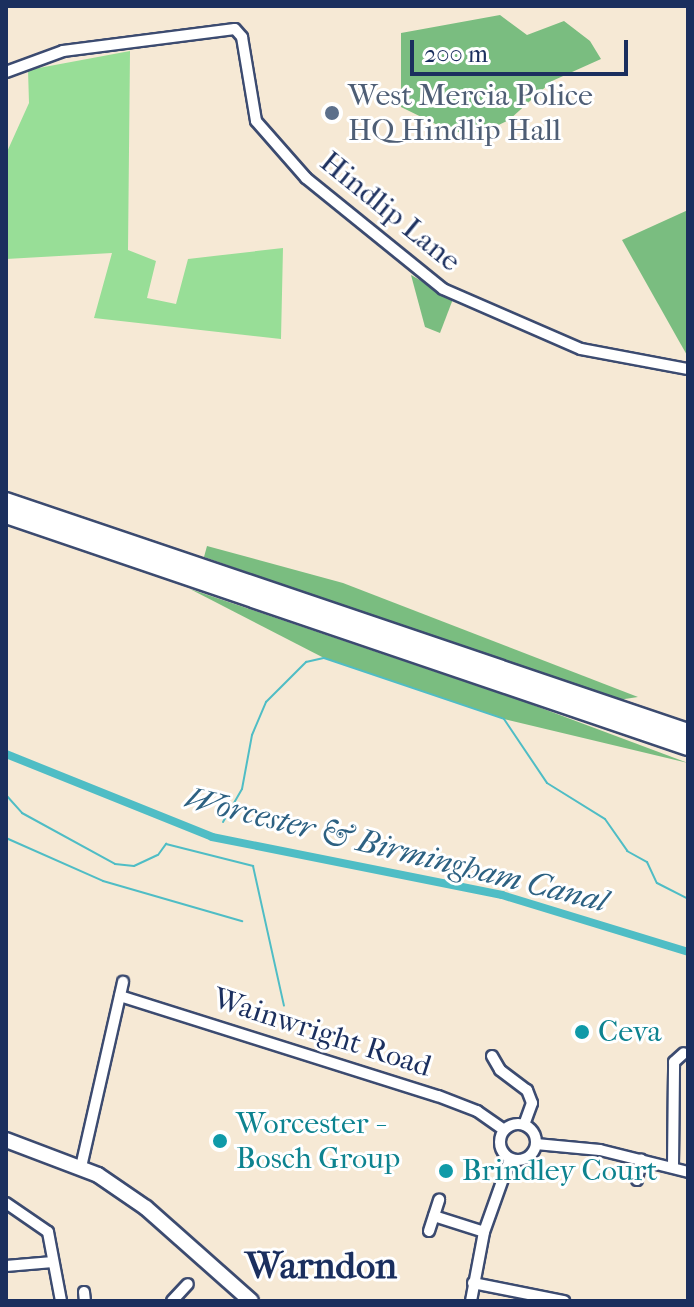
<!DOCTYPE html>
<html>
<head>
<meta charset="utf-8">
<style>
	body { margin:0 }
	#map { position:relative; width:694px; height:1307px; overflow:hidden; background:#f6e9d5; font-family:"IM FELL French Canon",serif }
	div>[style] { position:absolute }
	[style*='--x'] { left:calc(var(--x)*1px); top:calc(var(--y)*1px); width:calc(var(--w)*1px); rotate:calc(var(--a)*1deg) }
	.green>* { inset:0; background:#98de97 }
	.forest>* { inset:0; background:#7abd80 }
	.stream>* { height:2px; margin:-1px; padding:0 1px; transform-origin:1px; border-radius:1px; background:#4fbdc5 }
	.canal>* { height:8px; margin:-4px; padding:0 4px; transform-origin:4px; border-radius:4px; background:#4fbdc5 }
	.roads { filter:drop-shadow(2px 0 #3c4b70) drop-shadow(-2px 0 #3c4b70) drop-shadow(0 2px #3c4b70) drop-shadow(0 -2px #3c4b70) }
	.minor>* { height:10px; margin:-5px; padding:0 5px; transform-origin:5px; border-radius:5px; background:#fff }
	.minor>.ring { margin:-5px; padding:0; box-sizing:content-box; background:none; border:10px solid #fff; border-radius:50% }
	.major>* { height:14px; margin:-7px; padding:0 7px; transform-origin:7px; border-radius:7px; background:#fff }
	.highway>* { height:16px; margin:-8px; padding:0 8px; transform-origin:8px; border-radius:8px; background:#fff }
	.dots>* { width:22px; height:22px; translate:-50% -50%; box-sizing:border-box; border:4px solid #fff; border-radius:50% }
	span { translate:-50% -50%; white-space:nowrap; text-align:center; line-height:1.15; -webkit-text-stroke:6px #fff; paint-order:stroke }
	.service-label { font-size:30px; color:#4e5e75 }
	.left { translate:0 -50%; text-align:left }
	.street-label { font-size:30px; color:#1b2f5e }
	.culture-label { font-size:30px; color:#0d838f }
	.water-label { font-size:32px; color:#2d6182; font-style:italic }
	.district-label { font-size:38px; color:#1b2f5e; font-weight:700 }
	.frame { position:absolute; inset:0; border:8px solid #1b2f5e; pointer-events:none }
	.scale { position:absolute; left:410px; top:40px; width:218px; height:36px; box-sizing:border-box; border:4px solid #1b2f5e; border-top:0; padding-left:10px; font-size:24px; line-height:28px; white-space:nowrap; color:#1b2f5e; -webkit-text-stroke:6px #fff; paint-order:stroke }
</style>
</head>
<body>
<div id="map">
	<div class="green">
		<div style="clip-path:polygon(130px 51px,128px 250px,156px 261px,147px 298px,176px 304px,188px 259px,283px 248px,281px 339px,94px 318px,112px 253px,6px 259px,6px 154px,29px 103px,28px 70px)"></div>
	</div>
	<div class="forest">
		<div style="clip-path:polygon(500px 15px,527px 35px,564px 21px,590px 41px,601px 59px,552px 81px,509px 120px,484px 132px,452px 132px,401px 107px,401px 33px)"></div>
		<div style="clip-path:polygon(688px 210px,688px 357px,622px 240px)"></div>
		<div style="clip-path:polygon(411px 275px,453px 299px,440px 333px,425px 327px)"></div>
		<div style="clip-path:polygon(207px 546px,343px 583px,638px 697px,618px 700px,324px 599px,204px 557px)"></div>
		<div style="clip-path:polygon(190px 589px,525px 702px,688px 763px,504px 719px,324px 658px)"></div>
	</div>
	<div class="stream">
		<div style="--x:6;--y:795;--w:24;--a:48"></div>
		<div style="--x:22;--y:813;--w:106;--a:28.7"></div>
		<div style="--x:115;--y:864;--w:19;--a:6"></div>
		<div style="--x:134;--y:866;--w:26;--a:-25"></div>
		<div style="--x:158;--y:855;--w:14;--a:-54"></div>
		<div style="--x:166;--y:844;--w:90;--a:14.2"></div>
		<div style="--x:253;--y:866;--w:143;--a:77.5"></div>
		<div style="--x:223;--y:822;--w:38;--a:-60"></div>
		<div style="--x:242;--y:789;--w:55;--a:-79.5"></div>
		<div style="--x:252;--y:735;--w:36;--a:-67"></div>
		<div style="--x:266;--y:702;--w:57;--a:-45"></div>
		<div style="--x:306;--y:662;--w:18;--a:-13"></div>
		<div style="--x:324;--y:658;--w:190;--a:18.7"></div>
		<div style="--x:504;--y:719;--w:77;--a:56.1"></div>
		<div style="--x:547;--y:783;--w:68;--a:31.8"></div>
		<div style="--x:605;--y:819;--w:39;--a:55"></div>
		<div style="--x:627;--y:851;--w:23;--a:29"></div>
		<div style="--x:647;--y:862;--w:23;--a:65"></div>
		<div style="--x:657;--y:883;--w:35;--a:27"></div>
		<div style="--x:6;--y:838;--w:106;--a:23.9"></div>
		<div style="--x:103;--y:881;--w:145;--a:16.1"></div>
	</div>
	<div class="canal">
		<div style="--x:6;--y:754;--w:222;--a:21.9"></div>
		<div style="--x:212;--y:837;--w:296;--a:11.3"></div>
		<div style="--x:502;--y:895;--w:195;--a:17"></div>
	</div>
	<div class="roads">
		<div class="minor">
			<div style="--x:6;--y:72;--w:61;--a:-20.2"></div>
			<div style="--x:63;--y:51;--w:173;--a:-7.3"></div>
			<div style="--x:235;--y:29;--w:11;--a:49"></div>
			<div style="--x:242;--y:37;--w:85;--a:80.5"></div>
			<div style="--x:256;--y:121;--w:76;--a:48.7"></div>
			<div style="--x:306;--y:178;--w:176;--a:39"></div>
			<div style="--x:443;--y:289;--w:150;--a:23.5"></div>
			<div style="--x:581;--y:349;--w:109;--a:10.6"></div>
			<div style="--x:120;--y:996;--w:333;--a:17.5"></div>
			<div style="--x:438;--y:1096;--w:42;--a:21"></div>
			<div style="--x:477;--y:1111;--w:33;--a:35"></div>
			<div style="--x:492;--y:1056;--w:16;--a:60"></div>
			<div style="--x:500;--y:1070;--w:34;--a:37"></div>
			<div style="--x:527;--y:1090;--w:14;--a:69"></div>
			<div style="--x:532;--y:1103;--w:23;--a:110"></div>
			<div class="ring" style="left:500px;top:1124px;width:26px;height:26px"></div>
			<div style="--x:536;--y:1144;--w:64;--a:5.4"></div>
			<div style="--x:600;--y:1150;--w:91;--a:14"></div>
			<div style="--x:673;--y:1166;--w:104;--a:-89.4"></div>
			<div style="--x:674;--y:1062;--w:13;--a:-42"></div>
			<div style="--x:81;--y:1167;--w:190;--a:-77.2"></div>
			<div style="--x:637;--y:1180;--w:21;--a:-79"></div>
			<div style="--x:6;--y:1203;--w:51;--a:34.6"></div>
			<div style="--x:48;--y:1232;--w:70;--a:79.3"></div>
			<div style="--x:434;--y:1216;--w:52;--a:17.7"></div>
			<div style="--x:429;--y:1231;--w:33;--a:-72"></div>
			<div style="--x:6;--y:1266;--w:47;--a:-4.9"></div>
			<div style="--x:473;--y:1283;--w:93;--a:11.2"></div>
			<div style="--x:84;--y:1292;--w:9;--a:84"></div>
			<div style="--x:172;--y:1301;--w:23;--a:-47"></div>
			<div style="--x:471;--y:1301;--w:70;--a:-79.3"></div>
			<div style="--x:484;--y:1232;--w:77;--a:-70.4"></div>
		</div>
		<div class="major">
			<div style="--x:6;--y:1140;--w:98;--a:20.8"></div>
			<div style="--x:98;--y:1175;--w:58;--a:34.5"></div>
			<div style="--x:146;--y:1208;--w:140;--a:41.5"></div>
		</div>
		<div class="highway">
			<div style="--x:6;--y:501;--w:720;--a:18.71"></div>
			<div style="--x:6;--y:515;--w:720;--a:18.79"></div>
		</div>
	</div>
	<div class="dots">
		<div style="left:332px;top:113px;background:#5c6f8a"></div>
		<div style="left:582px;top:1032px;background:#0f9aa8"></div>
		<div style="left:220px;top:1141px;background:#0f9aa8"></div>
		<div style="left:446px;top:1171px;background:#0f9aa8"></div>
	</div>
	<div class="service-label">
		<span class="left" style="left:348px;top:113px">West Mercia Police<br>HQ Hindlip Hall</span>
	</div>
	<div class="street-label">
		<span style="left:390px;top:212px;rotate:39deg">Hindlip Lane</span>
		<span style="left:322px;top:1033px;rotate:18deg">Wainwright Road</span>
	</div>
	<div class="culture-label">
		<span class="left" style="left:598px;top:1032px">Ceva</span>
		<span class="left" style="left:236px;top:1141px">Worcester -<br>Bosch Group</span>
		<span class="left" style="left:462px;top:1171px">Brindley Court</span>
	</div>
	<div class="water-label">
		<span style="left:396px;top:850px;rotate:14deg">Worcester &amp; Birmingham Canal</span>
	</div>
	<div class="district-label">
		<span style="left:321px;top:1266px">Warndon</span>
	</div>
	<div class="frame"></div>
	<div class="scale">200 m</div>
</div>
</body>
</html>
